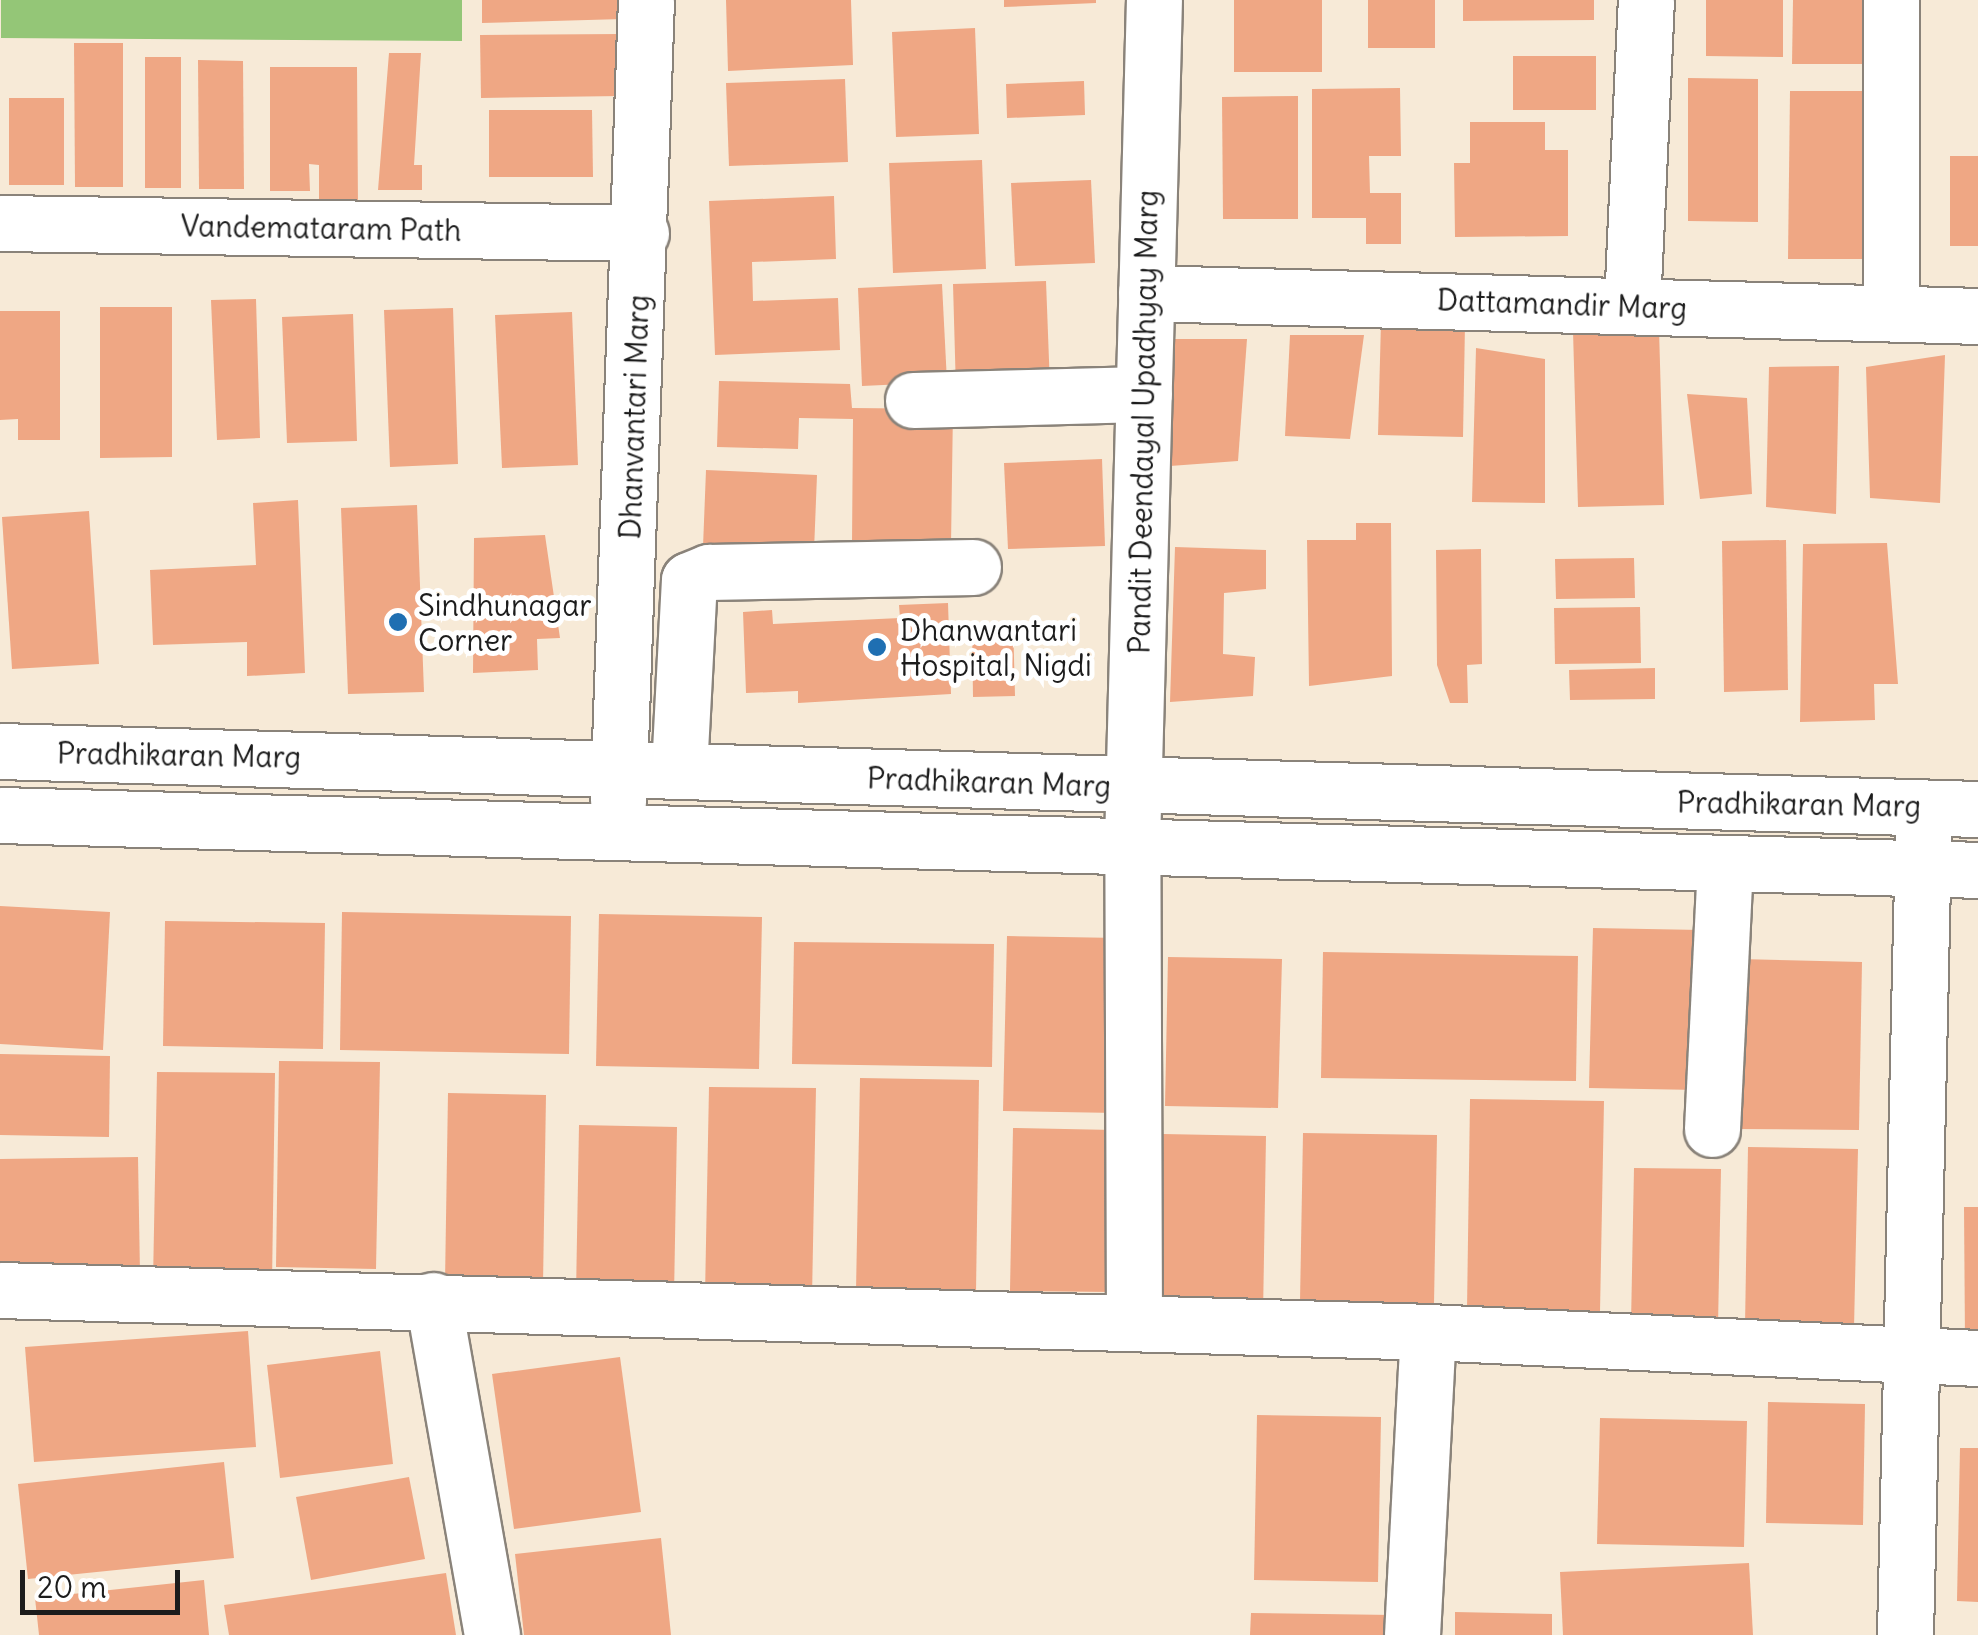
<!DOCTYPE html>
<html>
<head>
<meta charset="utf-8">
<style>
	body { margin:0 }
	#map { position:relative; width:1978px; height:1635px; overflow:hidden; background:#f7ead7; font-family:Delius,sans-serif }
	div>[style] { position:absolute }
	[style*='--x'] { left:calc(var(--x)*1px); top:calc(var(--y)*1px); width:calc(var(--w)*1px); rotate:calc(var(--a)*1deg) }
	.green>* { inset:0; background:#94c677 }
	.building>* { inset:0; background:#efa784 }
	.roads { filter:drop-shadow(2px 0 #8a837a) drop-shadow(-2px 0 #8a837a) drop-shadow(0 2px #8a837a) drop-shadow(0 -2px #8a837a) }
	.minor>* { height:55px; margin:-27.5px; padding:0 27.5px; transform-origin:27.5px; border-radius:27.5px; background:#fff }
	.dots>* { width:28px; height:28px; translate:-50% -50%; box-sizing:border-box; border:5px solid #fff; border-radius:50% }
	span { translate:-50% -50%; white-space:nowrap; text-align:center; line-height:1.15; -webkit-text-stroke:10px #fff; paint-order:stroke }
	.street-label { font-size:30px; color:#1c1c1c }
	.poi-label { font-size:30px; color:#1c1c1c }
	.left { translate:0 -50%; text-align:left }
	.scale { position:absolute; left:20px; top:1570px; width:160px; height:45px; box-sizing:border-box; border:5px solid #1c1c1c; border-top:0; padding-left:12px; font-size:30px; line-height:35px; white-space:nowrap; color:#1c1c1c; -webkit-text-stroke:8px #fff; paint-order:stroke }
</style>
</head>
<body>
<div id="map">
	<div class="green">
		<div style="clip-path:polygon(1px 0,462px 0,462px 41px,1px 38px)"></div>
	</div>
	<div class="building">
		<div style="clip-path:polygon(482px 0,623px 0,623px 19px,482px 23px)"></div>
		<div style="clip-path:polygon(726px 0,851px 0,853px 65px,728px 71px)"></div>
		<div style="clip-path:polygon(1004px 0,1096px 0,1096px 3px,1004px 7px)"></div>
		<div style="clip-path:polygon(1234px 0,1322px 0,1322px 72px,1234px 72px)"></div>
		<div style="clip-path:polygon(1368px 0,1435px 0,1435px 48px,1368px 48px)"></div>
		<div style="clip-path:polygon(1463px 0,1594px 0,1594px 20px,1463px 21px)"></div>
		<div style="clip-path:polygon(1706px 0,1783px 0,1783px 57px,1706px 56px)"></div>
		<div style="clip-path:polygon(1793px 0,1875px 0,1875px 64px,1792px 64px)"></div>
		<div style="clip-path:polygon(975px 28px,979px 134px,896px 137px,892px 32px)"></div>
		<div style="clip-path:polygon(621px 34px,622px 96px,481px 98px,480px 35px)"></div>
		<div style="clip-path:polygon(74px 43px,123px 43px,123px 187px,75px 187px)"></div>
		<div style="clip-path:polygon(389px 53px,421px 53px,414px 165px,422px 165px,422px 190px,378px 190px)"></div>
		<div style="clip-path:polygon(1513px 56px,1596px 56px,1596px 110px,1513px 110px)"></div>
		<div style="clip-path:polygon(145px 57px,181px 57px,181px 188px,145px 188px)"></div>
		<div style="clip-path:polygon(198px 60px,243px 61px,244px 189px,199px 189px)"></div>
		<div style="clip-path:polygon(270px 67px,357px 67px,358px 208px,319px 207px,319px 165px,309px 164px,310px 191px,270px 191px)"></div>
		<div style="clip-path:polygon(1688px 78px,1758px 79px,1758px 222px,1688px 221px)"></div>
		<div style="clip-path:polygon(845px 79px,848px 162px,729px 166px,726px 83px)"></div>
		<div style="clip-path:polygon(1084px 81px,1085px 115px,1007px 118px,1006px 84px)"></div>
		<div style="clip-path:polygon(1400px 88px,1401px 156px,1369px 156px,1370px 193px,1401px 193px,1401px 244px,1366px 244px,1366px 218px,1312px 218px,1312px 89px)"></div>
		<div style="clip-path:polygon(1790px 91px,1876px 91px,1875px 259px,1788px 259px)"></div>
		<div style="clip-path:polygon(1298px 96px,1298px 219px,1223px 219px,1222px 97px)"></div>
		<div style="clip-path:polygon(9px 98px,64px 98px,64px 185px,9px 185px)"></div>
		<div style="clip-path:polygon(489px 110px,592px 110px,593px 177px,489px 177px)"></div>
		<div style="clip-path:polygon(1470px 122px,1545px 122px,1545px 150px,1568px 150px,1568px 236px,1455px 237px,1454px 163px,1470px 163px)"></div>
		<div style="clip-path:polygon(1950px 156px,1978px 156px,1978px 246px,1950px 246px)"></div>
		<div style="clip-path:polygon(982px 160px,986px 269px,893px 273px,889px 163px)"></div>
		<div style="clip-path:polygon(1091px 180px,1095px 263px,1015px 266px,1011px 183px)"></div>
		<div style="clip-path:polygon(834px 196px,836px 259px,752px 262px,753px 301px,838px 298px,840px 350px,715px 355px,709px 201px)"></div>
		<div style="clip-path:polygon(1046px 281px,1050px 387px,956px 391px,953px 284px)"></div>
		<div style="clip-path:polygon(942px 284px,947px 382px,862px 386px,858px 288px)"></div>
		<div style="clip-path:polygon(256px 299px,260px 438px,217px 440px,211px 300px)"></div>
		<div style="clip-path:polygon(100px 307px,172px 307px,172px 457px,100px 458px)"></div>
		<div style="clip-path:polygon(453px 308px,458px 464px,390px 467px,384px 310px)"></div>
		<div style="clip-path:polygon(0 311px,60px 311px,60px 440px,18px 440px,18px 419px,0 420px)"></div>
		<div style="clip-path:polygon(572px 312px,578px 465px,502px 468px,495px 315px)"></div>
		<div style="clip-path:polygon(353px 314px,357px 441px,287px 443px,282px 317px)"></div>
		<div style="clip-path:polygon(1381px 322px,1465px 324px,1463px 437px,1378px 435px)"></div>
		<div style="clip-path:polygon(1659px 329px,1664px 505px,1578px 507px,1573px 331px)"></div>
		<div style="clip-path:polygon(1290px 335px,1364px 335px,1350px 439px,1285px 436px)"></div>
		<div style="clip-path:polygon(1172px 339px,1247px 339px,1238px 461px,1170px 466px)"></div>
		<div style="clip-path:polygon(1476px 348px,1545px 359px,1545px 503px,1472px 502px)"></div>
		<div style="clip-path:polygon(1945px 355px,1940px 503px,1870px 498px,1866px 367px)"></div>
		<div style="clip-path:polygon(1839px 366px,1836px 514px,1766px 507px,1769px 367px)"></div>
		<div style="clip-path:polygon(719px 381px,850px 384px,852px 408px,953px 409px,951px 545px,852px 544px,853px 419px,799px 418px,798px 449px,717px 447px)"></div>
		<div style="clip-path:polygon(1687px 394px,1747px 398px,1752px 494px,1700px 499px)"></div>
		<div style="clip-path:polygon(1102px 459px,1105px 546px,1008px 549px,1004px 463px)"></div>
		<div style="clip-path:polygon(706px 470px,817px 475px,814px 551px,703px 547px)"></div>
		<div style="clip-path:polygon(298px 500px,305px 673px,247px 676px,247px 642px,153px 645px,150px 570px,256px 565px,253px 503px)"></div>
		<div style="clip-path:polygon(417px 505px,424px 692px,348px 694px,341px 508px)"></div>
		<div style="clip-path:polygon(89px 511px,99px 664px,12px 669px,2px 517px)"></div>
		<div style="clip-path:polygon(1356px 523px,1391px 523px,1392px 676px,1309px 686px,1307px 540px,1356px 540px)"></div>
		<div style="clip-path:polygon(545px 535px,560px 638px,537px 639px,538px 670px,473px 673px,474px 538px)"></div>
		<div style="clip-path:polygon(1786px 540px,1788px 690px,1724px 692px,1722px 541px)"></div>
		<div style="clip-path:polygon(1887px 543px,1898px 684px,1874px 684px,1875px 720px,1800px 722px,1803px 544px)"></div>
		<div style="clip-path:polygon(1175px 547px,1266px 550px,1266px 589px,1224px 593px,1223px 654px,1255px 657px,1253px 696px,1170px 702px)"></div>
		<div style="clip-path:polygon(1481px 549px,1482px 664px,1467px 665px,1468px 703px,1450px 703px,1437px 665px,1436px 550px)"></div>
		<div style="clip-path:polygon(1634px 558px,1635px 598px,1556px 599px,1555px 559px)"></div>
		<div style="clip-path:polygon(948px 603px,951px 694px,798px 703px,798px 691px,746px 693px,743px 612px,772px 610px,773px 624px,900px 618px,899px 605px)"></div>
		<div style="clip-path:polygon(1640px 607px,1641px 663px,1555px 664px,1554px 608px)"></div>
		<div style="clip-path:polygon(1013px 621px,1015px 696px,973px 697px,972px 623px)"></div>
		<div style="clip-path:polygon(1655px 668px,1655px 699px,1570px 700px,1569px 670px)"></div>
		<div style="clip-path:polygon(0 906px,110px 912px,103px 1050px,0 1044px)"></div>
		<div style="clip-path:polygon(342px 912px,571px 916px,569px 1054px,340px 1050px)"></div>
		<div style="clip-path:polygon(599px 914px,762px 917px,759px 1069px,596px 1066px)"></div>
		<div style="clip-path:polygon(165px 921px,325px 923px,323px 1049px,163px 1046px)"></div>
		<div style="clip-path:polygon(1593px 928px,1701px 930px,1698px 1090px,1589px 1088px)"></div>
		<div style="clip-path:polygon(1007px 936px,1120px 938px,1117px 1113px,1003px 1111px)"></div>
		<div style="clip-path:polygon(794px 942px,994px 944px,992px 1067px,792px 1064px)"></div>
		<div style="clip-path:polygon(1323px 952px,1578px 956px,1576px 1081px,1321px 1078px)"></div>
		<div style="clip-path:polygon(1168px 957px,1282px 959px,1278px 1108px,1165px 1106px)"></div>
		<div style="clip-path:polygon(1739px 959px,1862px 962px,1859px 1130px,1736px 1129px)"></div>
		<div style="clip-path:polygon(0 1054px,110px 1056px,109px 1137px,0 1135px)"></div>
		<div style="clip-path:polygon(279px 1061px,380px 1062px,376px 1269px,276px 1267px)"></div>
		<div style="clip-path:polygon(157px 1072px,275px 1073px,272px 1283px,153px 1281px)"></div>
		<div style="clip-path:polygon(860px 1078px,979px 1080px,976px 1292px,856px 1291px)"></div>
		<div style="clip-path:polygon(709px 1087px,816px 1088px,812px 1297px,705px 1295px)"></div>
		<div style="clip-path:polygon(448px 1093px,546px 1095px,543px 1284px,445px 1282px)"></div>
		<div style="clip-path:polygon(1470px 1099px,1604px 1101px,1600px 1312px,1467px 1310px)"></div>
		<div style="clip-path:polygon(579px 1125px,677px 1127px,674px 1296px,576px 1294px)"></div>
		<div style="clip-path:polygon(1013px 1128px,1114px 1130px,1112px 1292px,1010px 1291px)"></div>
		<div style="clip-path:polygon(1303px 1133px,1437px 1135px,1434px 1304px,1300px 1302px)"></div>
		<div style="clip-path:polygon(1163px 1134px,1266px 1136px,1263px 1315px,1160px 1314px)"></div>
		<div style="clip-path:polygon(1748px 1147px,1858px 1149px,1854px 1328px,1745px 1326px)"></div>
		<div style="clip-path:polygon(138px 1157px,140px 1273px,0 1276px,0 1159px)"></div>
		<div style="clip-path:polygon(1634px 1168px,1721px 1169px,1718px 1326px,1631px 1324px)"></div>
		<div style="clip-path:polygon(1964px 1207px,1978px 1207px,1978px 1341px,1965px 1341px)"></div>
		<div style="clip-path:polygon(248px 1331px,256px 1447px,34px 1462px,25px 1347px)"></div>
		<div style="clip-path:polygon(380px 1351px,393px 1464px,280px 1478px,267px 1365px)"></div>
		<div style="clip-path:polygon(620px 1357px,641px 1512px,514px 1529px,492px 1374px)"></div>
		<div style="clip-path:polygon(1768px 1402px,1865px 1404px,1863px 1525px,1766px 1523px)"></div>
		<div style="clip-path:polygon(1257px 1415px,1381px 1417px,1378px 1582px,1254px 1580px)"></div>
		<div style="clip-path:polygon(1600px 1418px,1747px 1421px,1744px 1547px,1597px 1544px)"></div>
		<div style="clip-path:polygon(1960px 1448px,1978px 1448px,1978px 1602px,1957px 1601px)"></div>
		<div style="clip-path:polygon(224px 1462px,234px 1558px,28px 1579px,18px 1484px)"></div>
		<div style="clip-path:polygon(409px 1477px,425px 1559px,311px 1580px,296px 1497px)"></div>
		<div style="clip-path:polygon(661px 1538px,671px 1635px,524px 1635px,515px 1554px)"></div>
		<div style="clip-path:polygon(1749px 1563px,1753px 1635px,1563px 1635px,1560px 1572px)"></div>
		<div style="clip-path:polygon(446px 1573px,456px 1635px,229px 1635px,224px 1605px)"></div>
		<div style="clip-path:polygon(204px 1580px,209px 1635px,39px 1635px,35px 1598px)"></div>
		<div style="clip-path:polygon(1455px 1612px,1552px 1614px,1552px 1635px,1455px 1635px)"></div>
		<div style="clip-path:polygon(1251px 1613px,1393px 1615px,1392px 1635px,1250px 1635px)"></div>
	</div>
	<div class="roads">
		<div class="minor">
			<div style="--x:0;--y:223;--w:641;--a:0.89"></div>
			<div style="--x:1146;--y:293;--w:832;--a:1.58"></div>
			<div style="--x:1632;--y:306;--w:306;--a:-87.4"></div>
			<div style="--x:1891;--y:313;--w:313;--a:-90"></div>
			<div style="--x:913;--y:400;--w:231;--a:-1.5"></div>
			<div style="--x:0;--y:751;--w:1979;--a:1.68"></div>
			<div style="--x:679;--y:770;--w:190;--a:-87"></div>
			<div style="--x:689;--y:580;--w:22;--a:-22"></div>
			<div style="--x:709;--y:572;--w:264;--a:-1.1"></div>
			<div style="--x:618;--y:801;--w:801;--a:-88"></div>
			<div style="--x:0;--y:815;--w:1979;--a:1.59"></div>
			<div style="--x:1712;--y:1129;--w:266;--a:-87.2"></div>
			<div style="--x:0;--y:1290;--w:1429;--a:1.68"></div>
			<div style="--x:1428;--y:1332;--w:551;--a:2.71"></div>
			<div style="--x:433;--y:1300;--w:340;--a:80"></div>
			<div style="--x:1134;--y:1322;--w:478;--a:-90.2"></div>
			<div style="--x:1132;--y:844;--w:844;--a:-88.51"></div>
			<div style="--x:1412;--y:1635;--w:303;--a:-87"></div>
			<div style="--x:1905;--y:1635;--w:802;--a:-88.71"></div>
		</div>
	</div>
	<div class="dots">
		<div style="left:398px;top:622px;background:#1f6fb2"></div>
		<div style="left:877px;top:647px;background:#1f6fb2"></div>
	</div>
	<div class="street-label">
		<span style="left:321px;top:228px;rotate:1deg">Vandemataram Path</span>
		<span style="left:1562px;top:304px;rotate:2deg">Dattamandir Marg</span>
		<span style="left:634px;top:417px;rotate:-88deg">Dhanvantari Marg</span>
		<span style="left:1143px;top:422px;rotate:-89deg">Pandit Deendayal Upadhyay Marg</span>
		<span style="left:179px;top:755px;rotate:1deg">Pradhikaran Marg</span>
		<span style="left:989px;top:782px;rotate:2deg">Pradhikaran Marg</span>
		<span style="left:1799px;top:804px;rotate:1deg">Pradhikaran Marg</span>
	</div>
	<div class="poi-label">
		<span class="left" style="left:418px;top:622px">Sindhunagar<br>Corner</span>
		<span class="left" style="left:900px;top:647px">Dhanwantari<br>Hospital, Nigdi</span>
	</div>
	<div class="scale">20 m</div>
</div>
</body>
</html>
